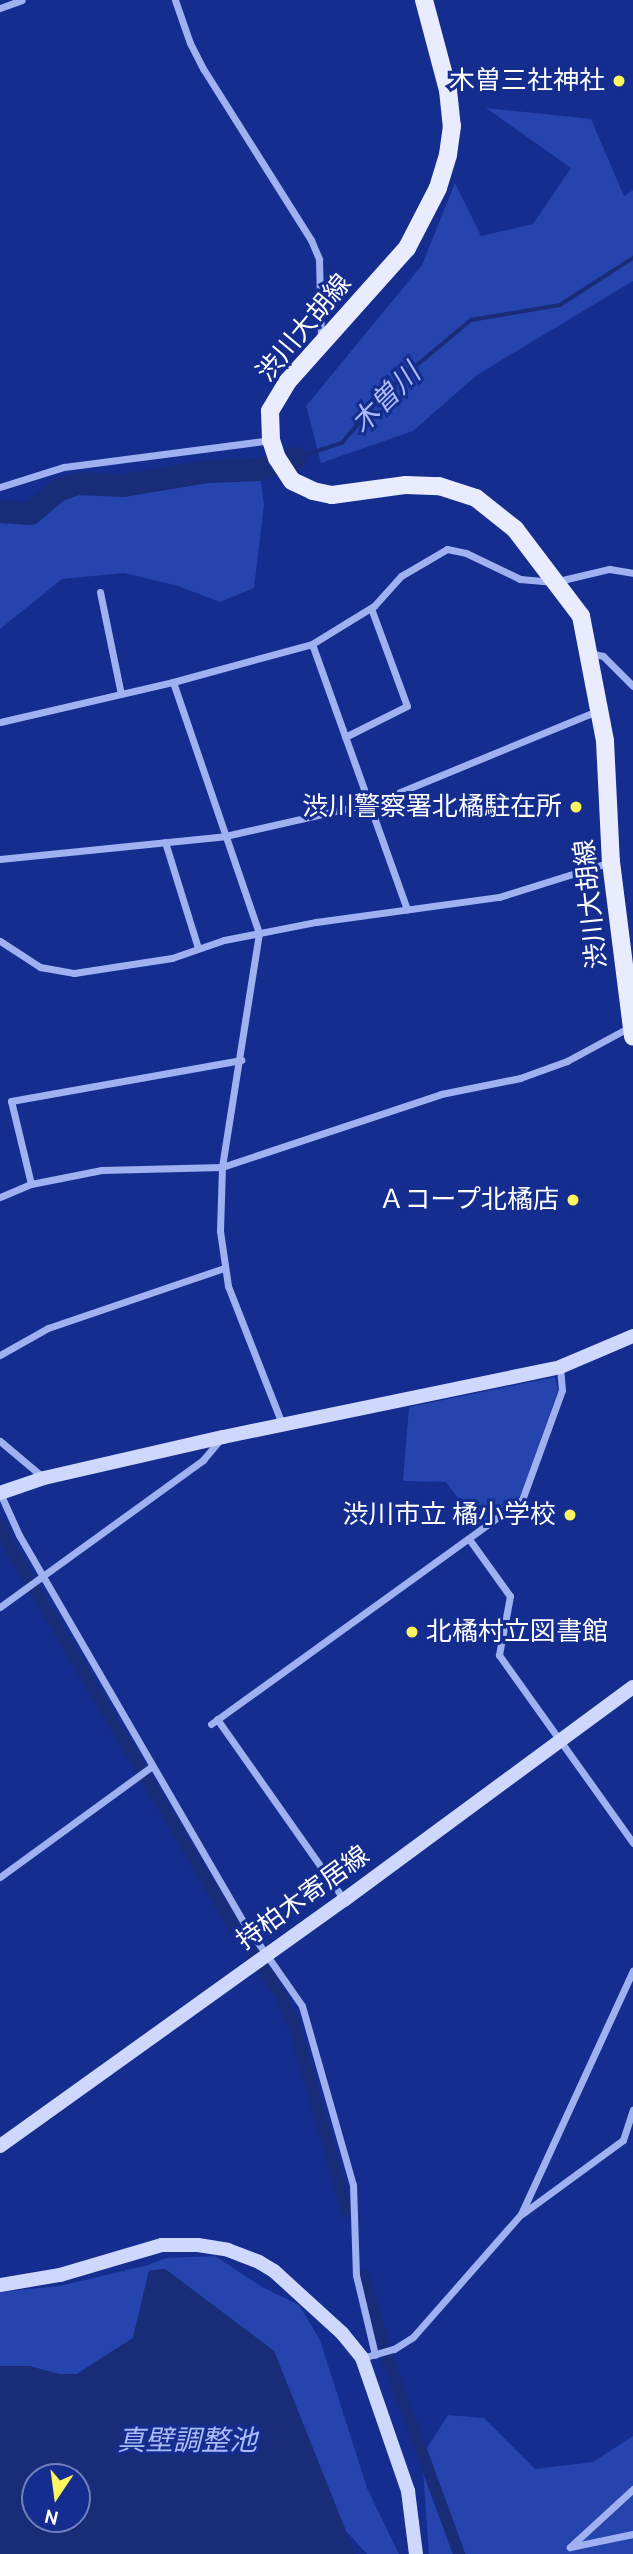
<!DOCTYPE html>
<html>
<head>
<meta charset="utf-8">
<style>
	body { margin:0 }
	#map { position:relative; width:633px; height:2554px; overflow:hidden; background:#142d8f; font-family:Cabin,"Noto Sans JP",sans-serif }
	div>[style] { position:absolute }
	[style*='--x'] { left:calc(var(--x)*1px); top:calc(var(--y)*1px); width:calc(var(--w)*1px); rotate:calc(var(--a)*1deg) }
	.green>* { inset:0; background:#2644ae }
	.water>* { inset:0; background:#192c77 }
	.stream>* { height:3.5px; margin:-1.75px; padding:0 1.75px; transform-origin:1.75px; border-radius:1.75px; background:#192c77 }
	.canal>* { height:12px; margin:-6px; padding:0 6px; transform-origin:6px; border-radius:6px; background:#192c77 }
	.river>* { height:23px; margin:-11.5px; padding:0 11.5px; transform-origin:11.5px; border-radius:11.5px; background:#192c77 }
	.street>* { height:7px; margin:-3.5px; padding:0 3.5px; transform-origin:3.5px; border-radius:3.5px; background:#9fb1f1 }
	.secondary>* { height:14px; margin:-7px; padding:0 7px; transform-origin:7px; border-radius:7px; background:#ced7fc }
	.primary>* { height:18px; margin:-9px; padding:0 9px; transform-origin:9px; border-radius:9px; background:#e9ecff }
	.dots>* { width:19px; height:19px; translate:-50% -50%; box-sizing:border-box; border:4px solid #142d8f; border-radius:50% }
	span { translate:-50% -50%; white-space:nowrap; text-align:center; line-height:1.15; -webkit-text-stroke:6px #142d8f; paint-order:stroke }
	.poi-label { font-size:26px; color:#fff }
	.right { translate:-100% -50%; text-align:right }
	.left { translate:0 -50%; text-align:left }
	.street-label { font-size:26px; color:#fff }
	.water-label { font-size:28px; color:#abbcf8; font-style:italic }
	.north { position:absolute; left:21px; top:2463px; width:70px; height:70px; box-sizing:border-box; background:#142d8f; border:2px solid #7281bc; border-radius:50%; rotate:193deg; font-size:19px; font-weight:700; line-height:28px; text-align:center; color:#fff }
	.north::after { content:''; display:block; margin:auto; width:24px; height:32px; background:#fff65f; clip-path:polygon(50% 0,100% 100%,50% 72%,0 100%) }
</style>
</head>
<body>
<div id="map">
	<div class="green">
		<div style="clip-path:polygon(486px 108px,591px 119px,624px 196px,633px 190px,633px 281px,477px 375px,413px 431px,321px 463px,306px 406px,422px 265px,455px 183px,481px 236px,533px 224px,571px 168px)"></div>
		<div style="clip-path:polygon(260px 473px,264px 505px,254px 588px,220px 602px,178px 586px,124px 573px,62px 579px,0 629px,0 513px,22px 518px,32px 516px,69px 487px,78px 485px,122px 489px,209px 474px)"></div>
		<div style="clip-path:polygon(555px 1377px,558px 1390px,521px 1495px,478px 1525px,446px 1482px,403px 1481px,409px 1407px)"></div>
		<div style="clip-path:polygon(215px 2256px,262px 2287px,299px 2305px,320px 2340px,367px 2488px,399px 2554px,367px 2554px,346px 2531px,274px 2351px,165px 2269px,149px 2271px,133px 2338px,77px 2374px,59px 2374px,29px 2366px,0 2366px,0 2292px,60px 2286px,148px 2265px,166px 2258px)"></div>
		<div style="clip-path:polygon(448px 2415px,484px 2418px,535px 2469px,593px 2462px,633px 2436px,633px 2554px,429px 2554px,422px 2456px)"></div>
	</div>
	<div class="water">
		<div style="clip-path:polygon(evenodd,165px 2269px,274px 2351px,355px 2554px,0 2554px,0 2366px,29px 2366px,59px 2374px,77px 2374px,133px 2338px,149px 2271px,165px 2269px,35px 2477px,77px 2477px,77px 2519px,35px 2519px,35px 2477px)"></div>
	</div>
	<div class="stream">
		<div style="--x:295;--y:458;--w:49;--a:-17.7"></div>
		<div style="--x:342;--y:443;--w:68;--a:-49.8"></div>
		<div style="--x:386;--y:391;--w:111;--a:-39.9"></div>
		<div style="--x:471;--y:320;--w:90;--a:-9.6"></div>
		<div style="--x:560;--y:305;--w:87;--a:-32.8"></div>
	</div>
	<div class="canal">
		<div style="--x:0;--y:1524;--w:24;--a:68"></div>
		<div style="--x:9;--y:1546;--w:440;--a:59.4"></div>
		<div style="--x:233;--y:1925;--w:85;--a:55.6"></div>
		<div style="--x:281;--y:1995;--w:30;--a:67"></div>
		<div style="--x:293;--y:2023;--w:196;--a:74"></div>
		<div style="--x:363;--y:2275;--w:85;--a:73.7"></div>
		<div style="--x:387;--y:2357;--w:210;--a:69.9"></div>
	</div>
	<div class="river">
		<div style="--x:0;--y:511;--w:30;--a:4"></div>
		<div style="--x:30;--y:513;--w:38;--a:-40"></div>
		<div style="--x:59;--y:489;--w:20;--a:-18"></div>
		<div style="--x:78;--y:483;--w:45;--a:2.5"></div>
		<div style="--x:123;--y:485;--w:86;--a:-9.4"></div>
		<div style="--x:208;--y:471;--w:51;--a:-2.2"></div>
		<div style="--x:259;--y:469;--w:38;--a:-17"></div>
	</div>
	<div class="street">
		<div style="--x:175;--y:0;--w:46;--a:70.8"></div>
		<div style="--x:190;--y:43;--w:30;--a:63"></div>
		<div style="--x:204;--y:70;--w:201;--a:57.8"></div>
		<div style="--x:311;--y:240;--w:21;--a:67"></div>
		<div style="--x:319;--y:259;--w:80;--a:88.6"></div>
		<div style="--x:0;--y:8;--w:23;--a:-20"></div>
		<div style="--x:0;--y:487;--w:67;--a:-17.4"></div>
		<div style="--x:64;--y:467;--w:209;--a:-7.4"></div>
		<div style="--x:100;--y:592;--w:104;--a:78.4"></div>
		<div style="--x:312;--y:644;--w:282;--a:70.3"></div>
		<div style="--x:589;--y:653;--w:14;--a:12"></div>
		<div style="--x:603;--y:656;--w:42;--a:45"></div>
		<div style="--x:173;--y:682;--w:265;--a:71.1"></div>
		<div style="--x:259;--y:933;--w:237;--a:99"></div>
		<div style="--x:222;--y:1167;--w:64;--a:91.8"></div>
		<div style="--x:220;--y:1231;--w:56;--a:81.7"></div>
		<div style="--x:228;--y:1286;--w:148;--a:68.6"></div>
		<div style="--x:0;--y:722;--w:178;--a:-13"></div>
		<div style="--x:173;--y:682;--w:144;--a:-15.3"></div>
		<div style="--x:312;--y:644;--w:73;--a:-31.5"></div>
		<div style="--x:374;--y:606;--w:40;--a:-48"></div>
		<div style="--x:401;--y:576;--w:53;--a:-30.4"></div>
		<div style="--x:447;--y:549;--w:19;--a:12"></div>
		<div style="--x:466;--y:553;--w:60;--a:25.7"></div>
		<div style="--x:520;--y:579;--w:34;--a:5"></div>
		<div style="--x:554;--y:582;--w:57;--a:-13.3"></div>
		<div style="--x:609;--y:569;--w:24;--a:9"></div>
		<div style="--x:345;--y:737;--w:69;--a:-26.6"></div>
		<div style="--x:407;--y:706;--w:104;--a:-110.2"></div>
		<div style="--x:165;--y:842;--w:111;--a:72.7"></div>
		<div style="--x:0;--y:859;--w:226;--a:-5.8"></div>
		<div style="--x:225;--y:836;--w:155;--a:-12.7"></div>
		<div style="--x:376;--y:802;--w:239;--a:-22.4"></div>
		<div style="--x:0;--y:941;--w:48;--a:33"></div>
		<div style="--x:40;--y:967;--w:35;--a:10"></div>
		<div style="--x:74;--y:973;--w:99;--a:-8.7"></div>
		<div style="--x:172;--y:958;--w:55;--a:-19.1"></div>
		<div style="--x:224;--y:940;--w:94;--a:-11.1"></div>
		<div style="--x:316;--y:922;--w:185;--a:-7.8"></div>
		<div style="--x:499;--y:897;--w:117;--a:-17.4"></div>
		<div style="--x:31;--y:1184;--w:85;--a:-103.5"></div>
		<div style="--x:11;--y:1101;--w:234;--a:-10.1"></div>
		<div style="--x:0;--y:1197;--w:34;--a:-23"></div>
		<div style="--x:31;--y:1184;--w:72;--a:-11.2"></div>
		<div style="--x:102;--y:1170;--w:120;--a:-1.4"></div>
		<div style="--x:222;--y:1167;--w:231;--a:-18.4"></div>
		<div style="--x:441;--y:1094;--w:81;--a:-11.4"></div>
		<div style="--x:520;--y:1078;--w:50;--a:-19.9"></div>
		<div style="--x:567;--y:1061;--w:72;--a:-28.4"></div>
		<div style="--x:0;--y:1355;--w:55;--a:-29.4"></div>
		<div style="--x:48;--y:1328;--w:186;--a:-18.8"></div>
		<div style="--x:0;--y:1441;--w:57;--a:40.1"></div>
		<div style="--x:0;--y:1493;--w:46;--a:65.7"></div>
		<div style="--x:19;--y:1535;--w:446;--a:59.9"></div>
		<div style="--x:243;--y:1921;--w:103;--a:55.2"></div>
		<div style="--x:302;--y:2006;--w:186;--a:74.1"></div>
		<div style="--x:353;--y:2185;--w:90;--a:88.1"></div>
		<div style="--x:356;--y:2275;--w:82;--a:76.6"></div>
		<div style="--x:469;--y:1539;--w:70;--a:54.3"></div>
		<div style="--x:510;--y:1596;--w:60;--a:100.6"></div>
		<div style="--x:499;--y:1655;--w:231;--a:54.5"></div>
		<div style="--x:0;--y:1607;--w:251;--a:-35.9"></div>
		<div style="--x:203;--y:1460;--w:25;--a:-50"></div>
		<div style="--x:217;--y:1719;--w:221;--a:54.9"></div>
		<div style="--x:211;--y:1724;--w:383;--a:-35.8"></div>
		<div style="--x:522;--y:1500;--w:117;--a:-70"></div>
		<div style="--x:562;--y:1390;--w:23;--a:-95"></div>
		<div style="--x:0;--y:1877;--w:188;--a:-36.1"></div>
		<div style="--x:522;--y:2214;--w:125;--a:-36.2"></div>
		<div style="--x:623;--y:2140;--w:32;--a:-72"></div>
		<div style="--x:362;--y:2358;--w:33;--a:-16"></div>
		<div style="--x:394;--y:2349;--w:22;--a:-32"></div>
		<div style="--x:413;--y:2337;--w:164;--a:-48.7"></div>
		<div style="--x:521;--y:2214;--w:268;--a:-65.3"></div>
		<div style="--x:633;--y:2489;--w:86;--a:137.4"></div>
		<div style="--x:570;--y:2547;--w:64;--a:-11.7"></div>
	</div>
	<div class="secondary">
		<div style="--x:0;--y:1493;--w:46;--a:-18.8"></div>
		<div style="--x:44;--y:1478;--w:184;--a:-12.9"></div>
		<div style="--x:223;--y:1437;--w:344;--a:-11.7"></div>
		<div style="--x:560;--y:1367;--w:79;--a:-23"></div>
		<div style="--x:0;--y:2146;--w:423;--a:-35.6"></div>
		<div style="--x:344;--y:1900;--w:359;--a:-36.4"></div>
		<div style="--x:0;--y:2285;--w:61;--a:-9.5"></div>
		<div style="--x:60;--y:2275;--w:106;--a:-16.4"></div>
		<div style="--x:162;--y:2245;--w:36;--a:0"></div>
		<div style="--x:198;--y:2245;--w:30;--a:9"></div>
		<div style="--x:228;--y:2250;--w:33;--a:21"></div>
		<div style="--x:259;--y:2262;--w:17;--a:31"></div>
		<div style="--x:274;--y:2271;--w:92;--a:42.4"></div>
		<div style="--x:342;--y:2333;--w:32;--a:51"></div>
		<div style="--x:362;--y:2358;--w:141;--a:70.9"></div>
		<div style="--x:408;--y:2491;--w:64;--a:82.8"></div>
	</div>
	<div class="primary">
		<div style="--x:424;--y:0;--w:93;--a:75.1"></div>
		<div style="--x:448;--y:90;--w:36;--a:84"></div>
		<div style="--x:452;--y:126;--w:29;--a:98"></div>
		<div style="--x:448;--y:155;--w:34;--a:107"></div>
		<div style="--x:438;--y:188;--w:68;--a:117.3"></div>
		<div style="--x:407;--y:248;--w:178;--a:131.8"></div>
		<div style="--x:288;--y:381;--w:35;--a:121"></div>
		<div style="--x:270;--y:411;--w:29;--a:88"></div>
		<div style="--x:271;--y:440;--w:19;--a:72"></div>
		<div style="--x:277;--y:458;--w:27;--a:57"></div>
		<div style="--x:292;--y:481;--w:23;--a:25"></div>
		<div style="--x:313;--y:491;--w:19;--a:12"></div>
		<div style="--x:332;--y:495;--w:75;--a:-7.7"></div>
		<div style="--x:406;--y:485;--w:33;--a:2"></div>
		<div style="--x:439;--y:486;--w:39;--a:18"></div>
		<div style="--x:476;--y:498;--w:50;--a:38.5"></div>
		<div style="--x:515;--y:529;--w:109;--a:52.8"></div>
		<div style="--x:581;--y:616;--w:127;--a:79.1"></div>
		<div style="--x:605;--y:741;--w:121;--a:87.2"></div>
		<div style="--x:611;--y:862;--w:176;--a:82.8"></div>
	</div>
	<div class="dots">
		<div style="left:619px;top:81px;background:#fff65f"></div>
		<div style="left:576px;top:807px;background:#fff65f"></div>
		<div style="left:573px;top:1200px;background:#fff65f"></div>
		<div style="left:570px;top:1515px;background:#fff65f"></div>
		<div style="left:412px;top:1632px;background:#fff65f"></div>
	</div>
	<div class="poi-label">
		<span class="right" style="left:605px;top:81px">木曽三社神社</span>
		<span class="right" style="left:562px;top:807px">渋川警察署北橘駐在所</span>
		<span class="right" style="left:559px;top:1200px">Ａコープ北橘店</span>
		<span class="right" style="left:556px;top:1515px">渋川市立 橘小学校</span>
		<span class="left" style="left:426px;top:1632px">北橘村立図書館</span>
	</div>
	<div class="street-label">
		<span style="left:304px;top:328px;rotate:-50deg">渋川大胡線</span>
		<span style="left:591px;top:904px;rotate:-96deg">渋川大胡線</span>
		<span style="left:303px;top:1898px;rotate:-36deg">持柏木寄居線</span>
	</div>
	<div class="water-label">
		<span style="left:385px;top:398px;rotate:-45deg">木曽川</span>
		<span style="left:187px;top:2440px">真壁調整池</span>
	</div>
	<div class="north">N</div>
</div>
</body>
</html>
